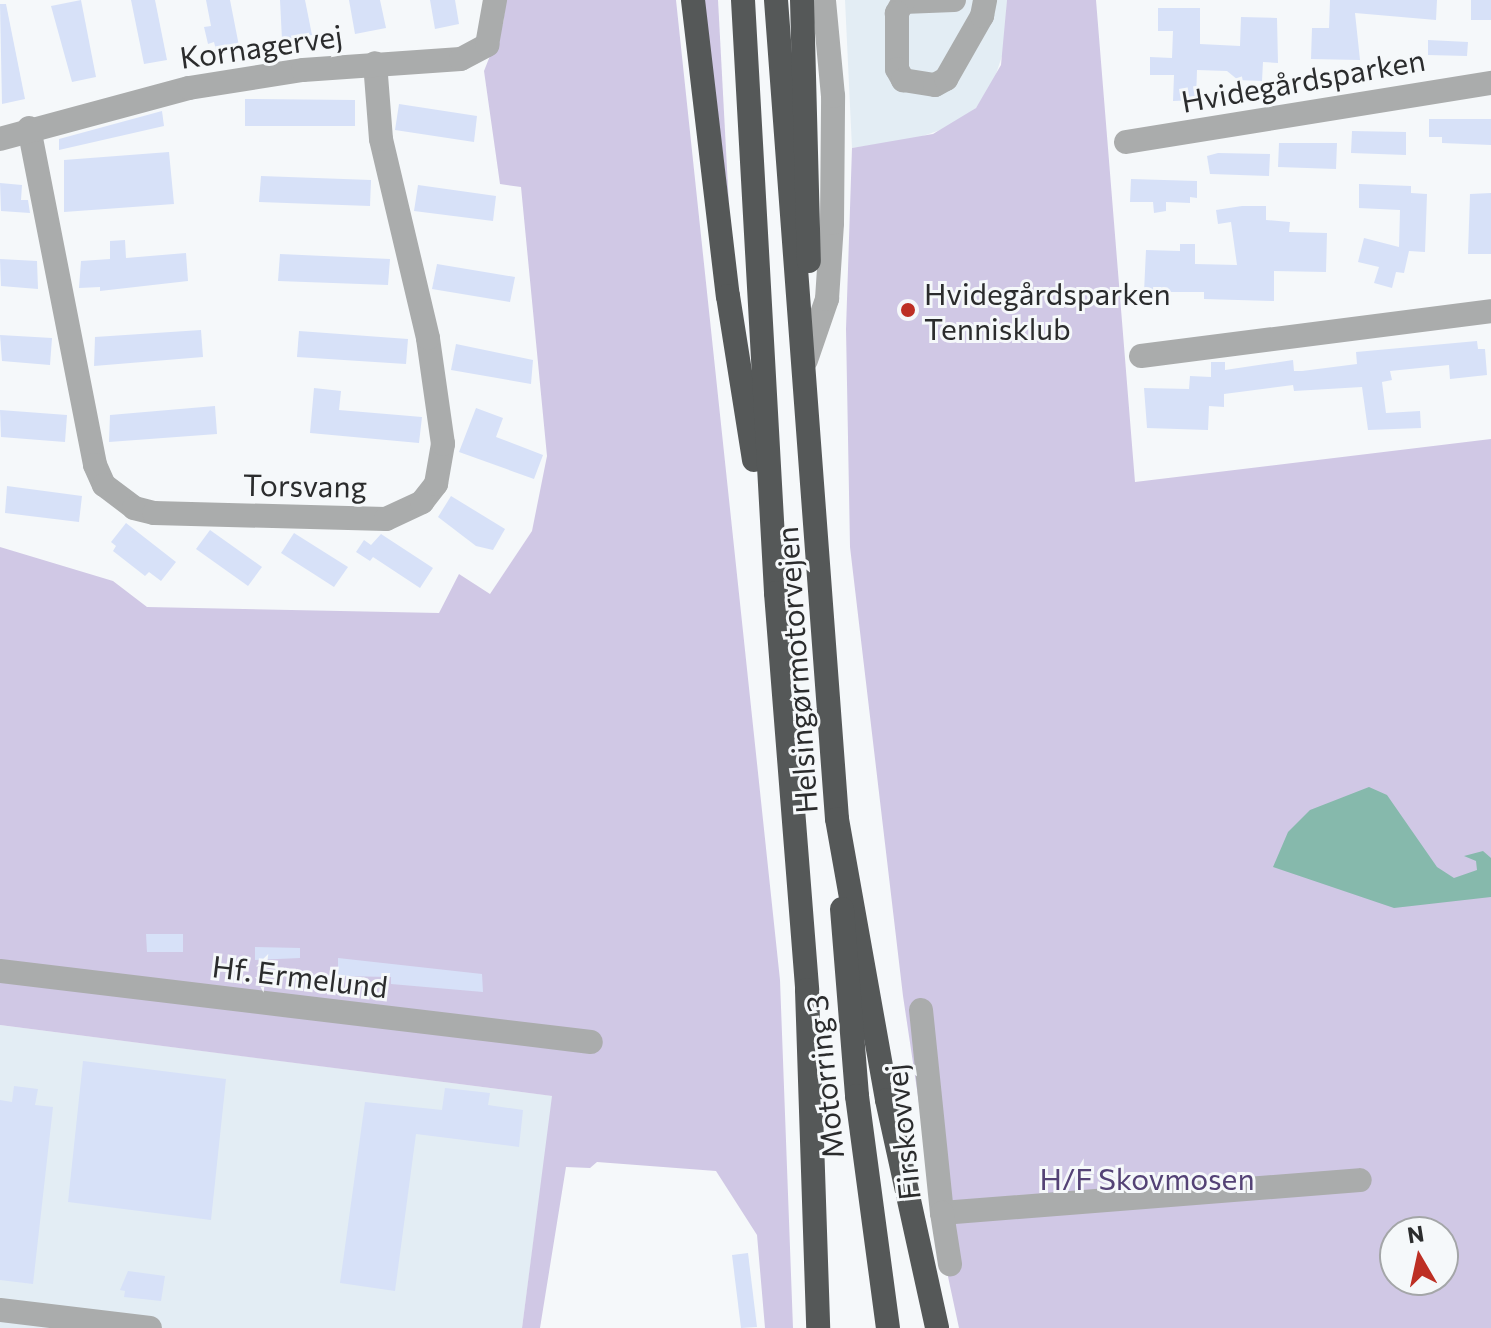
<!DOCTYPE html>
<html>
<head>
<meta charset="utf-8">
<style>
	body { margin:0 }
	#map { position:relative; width:1491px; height:1328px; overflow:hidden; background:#f5f8fa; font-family:Commissioner,sans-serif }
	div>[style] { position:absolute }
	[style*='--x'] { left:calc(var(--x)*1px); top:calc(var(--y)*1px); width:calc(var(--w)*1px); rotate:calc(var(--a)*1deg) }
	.built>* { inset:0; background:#e3edf4 }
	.green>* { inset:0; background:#d0c8e5 }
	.water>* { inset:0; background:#86b9ac }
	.building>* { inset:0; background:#d7e1f8 }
	.minor>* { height:24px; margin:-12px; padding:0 12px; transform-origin:12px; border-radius:12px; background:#aaacac }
	.highway>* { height:24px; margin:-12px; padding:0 12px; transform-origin:12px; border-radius:12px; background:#555858 }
	.dots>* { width:22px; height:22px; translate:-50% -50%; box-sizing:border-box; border:4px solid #f5f8fa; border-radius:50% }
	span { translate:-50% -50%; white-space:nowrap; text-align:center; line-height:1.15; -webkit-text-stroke:6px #f5f8fa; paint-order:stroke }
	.street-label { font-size:30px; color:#2b2c2d }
	.poi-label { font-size:30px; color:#2b2c2d }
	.left { translate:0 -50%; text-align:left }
	.park-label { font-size:30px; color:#544276 }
	.north { position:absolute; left:1379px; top:1216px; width:80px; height:80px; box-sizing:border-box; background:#f5f8fa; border:2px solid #a4a6a8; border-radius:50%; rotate:351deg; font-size:22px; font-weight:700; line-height:32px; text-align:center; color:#2b2c2d }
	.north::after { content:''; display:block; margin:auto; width:28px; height:36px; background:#bd2f24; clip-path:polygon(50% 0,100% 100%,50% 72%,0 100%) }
</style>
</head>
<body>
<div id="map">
	<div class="built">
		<div style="clip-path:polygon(845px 0,1007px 0,1005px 47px,993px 83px,976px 108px,952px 126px,914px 139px,852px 148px)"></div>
		<div style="clip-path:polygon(0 1025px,553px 1096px,522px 1328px,0 1328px)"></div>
	</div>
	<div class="green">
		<div style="clip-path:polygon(506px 0,676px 0,780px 980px,793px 1328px,765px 1328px,757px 1235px,716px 1171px,597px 1162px,590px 1168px,566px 1167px,540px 1328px,522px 1328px,552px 1096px,0 1025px,0 547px,113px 581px,147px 607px,439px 613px,459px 574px,490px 594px,532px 531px,547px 456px,521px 187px,500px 184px,484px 71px,503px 23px)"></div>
		<div style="clip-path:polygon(704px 0,718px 0,729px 206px)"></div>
		<div style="clip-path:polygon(evenodd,1007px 0,1096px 0,1135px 482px,1491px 439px,1491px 1328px,959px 1328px,938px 1230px,903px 996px,850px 547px,846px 329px,852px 148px,933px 134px,976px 108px,1001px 65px,1007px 0,1395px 1232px,1443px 1232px,1443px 1280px,1395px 1280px,1395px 1232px)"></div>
	</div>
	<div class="water">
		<div style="clip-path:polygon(1369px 787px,1387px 795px,1437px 867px,1454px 878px,1477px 870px,1476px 861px,1464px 856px,1483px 851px,1491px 858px,1491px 897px,1394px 908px,1273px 867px,1288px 832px,1310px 810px)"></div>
	</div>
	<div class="building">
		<div style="clip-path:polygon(81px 0,96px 77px,72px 82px,51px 6px)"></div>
		<div style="clip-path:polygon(131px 0,155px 0,167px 60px,144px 64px)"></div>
		<div style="clip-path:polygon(206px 0,230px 0,239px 46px,216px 50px,214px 42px,208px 44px,204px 27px,211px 26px)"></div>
		<div style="clip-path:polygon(280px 0,305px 0,312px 35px,282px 40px)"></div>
		<div style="clip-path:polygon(349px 0,380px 0,386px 28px,355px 34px)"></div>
		<div style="clip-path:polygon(430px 0,455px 0,459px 24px,435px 29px)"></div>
		<div style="clip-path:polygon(1330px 0,1437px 0,1436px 20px,1355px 13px,1360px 60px,1311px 59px,1312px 28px,1329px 28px)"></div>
		<div style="clip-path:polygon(1471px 0,1491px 0,1491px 20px,1471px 20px)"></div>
		<div style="clip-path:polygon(0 4px,6px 4px,25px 99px,2px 104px)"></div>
		<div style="clip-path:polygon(1158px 8px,1200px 8px,1200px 44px,1240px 46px,1241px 17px,1277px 18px,1278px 63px,1263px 62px,1262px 81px,1238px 80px,1227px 71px,1197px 70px,1196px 100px,1173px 101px,1174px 75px,1150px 75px,1150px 57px,1172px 58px,1173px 31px,1158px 31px)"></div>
		<div style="clip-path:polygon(1428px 40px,1468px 42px,1467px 56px,1428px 55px)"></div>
		<div style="clip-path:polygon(245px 99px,355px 100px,355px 126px,245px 126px)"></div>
		<div style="clip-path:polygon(399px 104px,477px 116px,474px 142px,395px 130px)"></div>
		<div style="clip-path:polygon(162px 111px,164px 126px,59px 150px,59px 139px)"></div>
		<div style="clip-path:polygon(1429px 119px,1491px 119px,1491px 145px,1442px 143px,1442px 137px,1429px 137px)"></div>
		<div style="clip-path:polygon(1352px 131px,1406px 132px,1406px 155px,1351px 153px)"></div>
		<div style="clip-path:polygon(1279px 143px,1337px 143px,1336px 169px,1278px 167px)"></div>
		<div style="clip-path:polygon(169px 152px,174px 204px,64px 212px,64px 160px)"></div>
		<div style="clip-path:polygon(1218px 153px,1270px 154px,1269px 176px,1210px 174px,1207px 156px)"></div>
		<div style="clip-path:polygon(261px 176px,371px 180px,370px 206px,259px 202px)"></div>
		<div style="clip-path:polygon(1131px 179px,1197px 181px,1197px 198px,1190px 197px,1190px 203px,1166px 202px,1166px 211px,1154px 213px,1153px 202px,1130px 202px)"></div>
		<div style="clip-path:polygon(0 183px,22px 185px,21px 200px,28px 200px,30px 213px,1px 211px)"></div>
		<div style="clip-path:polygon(1359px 184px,1411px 186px,1411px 193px,1427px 194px,1425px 252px,1409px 251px,1404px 273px,1396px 272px,1392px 288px,1374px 283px,1379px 267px,1358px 262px,1364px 238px,1399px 247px,1400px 210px,1359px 208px)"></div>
		<div style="clip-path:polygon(418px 185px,496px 196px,493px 221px,414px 211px)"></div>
		<div style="clip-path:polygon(1491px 193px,1491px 254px,1468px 254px,1470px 194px)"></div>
		<div style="clip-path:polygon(1242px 206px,1266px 206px,1266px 220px,1290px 222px,1289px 232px,1327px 233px,1326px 272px,1274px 271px,1274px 301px,1204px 299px,1204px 292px,1144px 292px,1146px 250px,1180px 251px,1180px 244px,1195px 244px,1195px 264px,1237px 265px,1231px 222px,1218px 224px,1216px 210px)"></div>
		<div style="clip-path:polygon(125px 240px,126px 258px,186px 253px,188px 281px,100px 291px,100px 287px,79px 288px,81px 261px,110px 259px,110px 241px)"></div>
		<div style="clip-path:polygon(280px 254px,390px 259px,388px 285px,278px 281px)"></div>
		<div style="clip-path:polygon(0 259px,37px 261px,38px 289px,1px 286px)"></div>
		<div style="clip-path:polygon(437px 264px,515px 277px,510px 302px,432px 289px)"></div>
		<div style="clip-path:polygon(201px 330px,203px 357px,94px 366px,95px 337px)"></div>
		<div style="clip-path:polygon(299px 331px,408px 339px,406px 364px,297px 357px)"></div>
		<div style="clip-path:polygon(0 335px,52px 338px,50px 365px,2px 361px)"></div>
		<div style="clip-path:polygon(1477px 341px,1478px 349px,1485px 349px,1487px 375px,1450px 379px,1449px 365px,1390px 371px,1392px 380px,1382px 382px,1386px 413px,1420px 411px,1421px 428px,1368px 430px,1362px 387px,1294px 391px,1293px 385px,1224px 394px,1224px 407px,1209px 406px,1208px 430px,1147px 428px,1144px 388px,1189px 389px,1190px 376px,1211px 377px,1211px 362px,1225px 362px,1225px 370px,1293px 360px,1294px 371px,1302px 371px,1357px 364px,1356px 352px)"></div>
		<div style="clip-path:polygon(456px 344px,533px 360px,531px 384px,451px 370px)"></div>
		<div style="clip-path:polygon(314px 388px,341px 391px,339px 410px,422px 417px,419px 443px,310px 433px)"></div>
		<div style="clip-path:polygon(215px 406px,217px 434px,109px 442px,110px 415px)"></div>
		<div style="clip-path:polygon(476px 408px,503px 418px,496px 437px,543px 455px,534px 479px,459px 452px)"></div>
		<div style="clip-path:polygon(0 410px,67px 415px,65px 442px,1px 437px)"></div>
		<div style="clip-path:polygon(7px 486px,82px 496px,79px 522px,5px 513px)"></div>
		<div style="clip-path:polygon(451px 496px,505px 529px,493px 550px,476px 546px,438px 517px)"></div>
		<div style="clip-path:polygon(126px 523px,176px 562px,161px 581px,149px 572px,145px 576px,113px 551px,116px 546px,111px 542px)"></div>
		<div style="clip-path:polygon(210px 530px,262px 567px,248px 586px,196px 549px)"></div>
		<div style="clip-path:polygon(294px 533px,348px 567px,334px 587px,281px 553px)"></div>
		<div style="clip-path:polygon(381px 534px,433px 568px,420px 588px,373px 557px,370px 561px,356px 552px,364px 540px,371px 545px)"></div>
		<div style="clip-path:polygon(146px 934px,183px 934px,183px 952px,147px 952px)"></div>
		<div style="clip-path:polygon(255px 947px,300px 948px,300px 958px,255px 960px)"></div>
		<div style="clip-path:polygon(338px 958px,482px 974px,483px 992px,391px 984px,391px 977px,338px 976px)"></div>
		<div style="clip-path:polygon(83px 1061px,226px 1079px,211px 1220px,68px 1202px)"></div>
		<div style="clip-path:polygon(14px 1086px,38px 1089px,35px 1105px,53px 1107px,33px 1284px,0 1280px,0 1100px,12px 1102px)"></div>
		<div style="clip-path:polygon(445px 1088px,490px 1093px,488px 1105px,523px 1110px,519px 1147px,416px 1134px,395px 1291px,340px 1283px,365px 1102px,442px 1110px)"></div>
		<div style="clip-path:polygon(748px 1253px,757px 1327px,741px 1328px,732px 1255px)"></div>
		<div style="clip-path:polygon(128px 1271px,165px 1276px,161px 1301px,124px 1297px,125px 1291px,120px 1290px)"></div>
	</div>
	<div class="minor">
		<div style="--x:954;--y:0;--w:51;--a:177.8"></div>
		<div style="--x:903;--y:2;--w:13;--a:119"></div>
		<div style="--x:897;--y:13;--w:56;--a:90"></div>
		<div style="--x:897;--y:69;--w:13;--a:61"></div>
		<div style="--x:903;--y:80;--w:32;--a:9"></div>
		<div style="--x:935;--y:85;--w:13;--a:-29"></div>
		<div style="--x:946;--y:79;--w:73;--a:-60.3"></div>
		<div style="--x:982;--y:16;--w:16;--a:-79"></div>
		<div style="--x:29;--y:128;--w:343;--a:78.9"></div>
		<div style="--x:95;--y:465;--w:22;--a:66"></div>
		<div style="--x:104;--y:485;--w:38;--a:37"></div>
		<div style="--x:134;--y:508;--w:21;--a:14"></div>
		<div style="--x:154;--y:513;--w:232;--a:1.5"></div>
		<div style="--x:386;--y:519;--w:40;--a:-25"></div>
		<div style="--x:422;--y:502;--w:23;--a:-52"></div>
		<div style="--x:436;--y:484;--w:41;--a:-80.1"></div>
		<div style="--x:443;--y:444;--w:107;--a:-98.1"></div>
		<div style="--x:428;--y:338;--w:204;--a:-103.3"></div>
		<div style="--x:381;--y:139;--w:76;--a:-94.5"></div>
		<div style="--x:0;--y:139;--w:196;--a:-15.1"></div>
		<div style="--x:189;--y:88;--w:115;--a:-9"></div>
		<div style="--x:303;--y:70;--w:158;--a:-4"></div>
		<div style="--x:461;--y:59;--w:30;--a:-28"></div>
		<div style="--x:487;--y:45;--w:46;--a:-79.9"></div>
		<div style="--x:1126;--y:142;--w:370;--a:-9.2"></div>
		<div style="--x:1141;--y:356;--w:353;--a:-7.3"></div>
		<div style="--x:806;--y:360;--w:65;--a:-71"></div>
		<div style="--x:827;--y:299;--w:76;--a:-86.2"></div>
		<div style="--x:832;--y:223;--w:127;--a:-89.5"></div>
		<div style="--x:833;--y:96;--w:96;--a:-95.4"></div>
		<div style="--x:0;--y:971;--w:595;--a:6.85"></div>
		<div style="--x:921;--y:1010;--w:204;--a:84.1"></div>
		<div style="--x:942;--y:1213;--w:419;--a:-4.5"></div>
		<div style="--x:942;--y:1213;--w:52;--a:81.1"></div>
		<div style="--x:0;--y:1310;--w:151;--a:6.8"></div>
	</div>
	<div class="highway">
		<div style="--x:693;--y:0;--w:298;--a:83.3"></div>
		<div style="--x:728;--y:296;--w:166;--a:81"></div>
		<div style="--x:743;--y:0;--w:594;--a:86.81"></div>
		<div style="--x:776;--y:593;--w:398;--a:85.5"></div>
		<div style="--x:807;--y:990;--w:338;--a:88.1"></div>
		<div style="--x:776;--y:0;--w:821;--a:85.74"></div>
		<div style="--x:837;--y:819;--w:285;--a:79.9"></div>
		<div style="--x:887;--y:1100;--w:233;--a:77.6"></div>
		<div style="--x:802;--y:0;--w:261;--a:88.5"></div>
		<div style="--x:842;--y:909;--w:188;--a:85.4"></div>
		<div style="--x:857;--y:1096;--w:234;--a:82.4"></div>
	</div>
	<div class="dots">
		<div style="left:908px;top:310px;background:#bd2f24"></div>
	</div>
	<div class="street-label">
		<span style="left:261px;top:46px;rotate:-8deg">Kornagervej</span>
		<span style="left:1303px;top:80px;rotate:-10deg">Hvidegårdsparken</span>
		<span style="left:305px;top:485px;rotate:1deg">Torsvang</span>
		<span style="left:796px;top:670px;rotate:-94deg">Helsingørmotorvejen</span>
		<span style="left:300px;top:976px;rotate:7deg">Hf. Ermelund</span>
		<span style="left:824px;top:1077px;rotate:-96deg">Motorring 3</span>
		<span style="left:902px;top:1132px;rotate:-96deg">Firskovvej</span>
	</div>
	<div class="poi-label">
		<span class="left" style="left:924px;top:310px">Hvidegårdsparken<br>Tennisklub</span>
	</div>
	<div class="park-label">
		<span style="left:1147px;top:1178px">H/F Skovmosen</span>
	</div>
	<div class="north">N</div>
</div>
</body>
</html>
